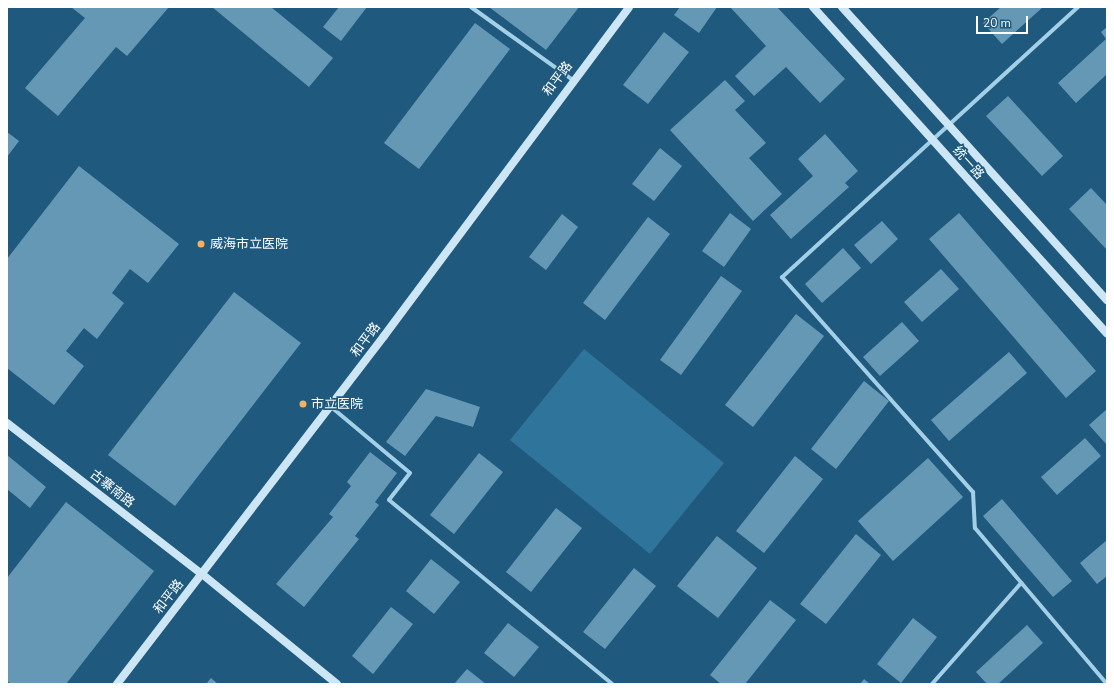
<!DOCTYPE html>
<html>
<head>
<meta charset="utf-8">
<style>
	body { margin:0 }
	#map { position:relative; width:1114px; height:691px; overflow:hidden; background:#1f5a7e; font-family:"Nunito Sans","Noto Sans SC",sans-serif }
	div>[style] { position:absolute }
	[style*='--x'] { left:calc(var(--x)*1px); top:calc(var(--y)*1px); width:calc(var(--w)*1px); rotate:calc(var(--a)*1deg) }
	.green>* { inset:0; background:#2f749a }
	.building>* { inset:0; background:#6598b5 }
	.street>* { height:4px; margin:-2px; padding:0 2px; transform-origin:2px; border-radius:2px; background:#a3cfe7 }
	.secondary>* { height:8px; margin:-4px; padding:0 4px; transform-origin:4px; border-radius:4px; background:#cde6f6 }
	.dots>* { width:11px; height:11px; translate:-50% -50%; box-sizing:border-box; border:2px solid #1f5a7e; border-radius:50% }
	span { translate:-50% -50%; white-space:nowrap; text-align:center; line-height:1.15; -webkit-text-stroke:3.5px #1f5a7e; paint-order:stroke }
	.street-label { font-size:13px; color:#fff }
	.poi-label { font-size:13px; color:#fff }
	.left { translate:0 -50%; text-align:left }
	.frame { position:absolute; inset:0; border:8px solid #fff; pointer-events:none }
	.scale { position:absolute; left:976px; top:16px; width:52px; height:18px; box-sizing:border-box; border:2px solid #fff; border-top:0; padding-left:5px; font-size:12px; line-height:14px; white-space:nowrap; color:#fff; -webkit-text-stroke:3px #1f5a7e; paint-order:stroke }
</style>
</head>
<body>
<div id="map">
	<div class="green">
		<div style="clip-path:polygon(584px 349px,724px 463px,650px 554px,510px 440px)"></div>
	</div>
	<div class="building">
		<div style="clip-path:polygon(71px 7px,169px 7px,127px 56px,116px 47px,58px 116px,25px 88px,85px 18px)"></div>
		<div style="clip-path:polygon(212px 7px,271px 7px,333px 58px,309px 87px)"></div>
		<div style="clip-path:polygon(339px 7px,367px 7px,341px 41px,323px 27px)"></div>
		<div style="clip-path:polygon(489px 7px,579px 7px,546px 50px)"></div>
		<div style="clip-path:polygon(680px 7px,717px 7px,699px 33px,674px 15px)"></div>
		<div style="clip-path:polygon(730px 7px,777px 7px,845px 79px,820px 103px,786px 67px,754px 96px,735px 76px,766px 46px)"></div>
		<div style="clip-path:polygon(1001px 7px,1043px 7px,1002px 44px,983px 23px)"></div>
		<div style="clip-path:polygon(475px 23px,510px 49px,419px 169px,384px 143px)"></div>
		<div style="clip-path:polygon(1107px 27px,1107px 74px,1076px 103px,1058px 83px,1106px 39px,1101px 32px)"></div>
		<div style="clip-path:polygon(664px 32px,689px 52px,648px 104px,623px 85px)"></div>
		<div style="clip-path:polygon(725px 80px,745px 101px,735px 110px,766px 143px,749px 158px,782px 194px,753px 221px,670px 130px)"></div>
		<div style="clip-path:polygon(1008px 96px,1063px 156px,1042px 176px,986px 116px)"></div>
		<div style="clip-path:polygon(7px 132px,19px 141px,7px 157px)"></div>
		<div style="clip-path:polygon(825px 134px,858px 171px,845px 183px,849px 187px,791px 239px,770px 215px,813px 176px,798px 159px)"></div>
		<div style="clip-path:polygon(660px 148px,682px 166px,654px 201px,632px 184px)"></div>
		<div style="clip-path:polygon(79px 166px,179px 244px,148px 283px,130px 269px,112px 293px,124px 303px,97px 339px,84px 328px,66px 351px,84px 366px,54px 405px,7px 368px,7px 259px)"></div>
		<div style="clip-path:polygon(1091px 188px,1107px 205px,1107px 250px,1069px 209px)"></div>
		<div style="clip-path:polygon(730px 213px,751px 229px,724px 267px,702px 251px)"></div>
		<div style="clip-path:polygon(959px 213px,1096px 371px,1066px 398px,929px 239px)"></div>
		<div style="clip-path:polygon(562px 214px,578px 227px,546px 270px,529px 257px)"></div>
		<div style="clip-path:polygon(648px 217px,670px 234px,605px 320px,583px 303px)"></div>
		<div style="clip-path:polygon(882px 221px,898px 239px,871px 264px,854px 245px)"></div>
		<div style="clip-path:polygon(843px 248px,861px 268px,822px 303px,805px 284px)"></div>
		<div style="clip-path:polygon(941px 269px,959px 289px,922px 322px,904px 302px)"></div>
		<div style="clip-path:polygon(721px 276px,742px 291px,681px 375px,660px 360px)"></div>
		<div style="clip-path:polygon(234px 292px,301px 343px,175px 506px,108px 455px)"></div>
		<div style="clip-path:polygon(796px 314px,824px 336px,753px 427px,725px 405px)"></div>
		<div style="clip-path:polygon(902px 322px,919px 341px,880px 376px,863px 357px)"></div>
		<div style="clip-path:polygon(1009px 352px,1027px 373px,949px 441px,931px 420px)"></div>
		<div style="clip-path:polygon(864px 381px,889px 401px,836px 469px,811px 449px)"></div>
		<div style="clip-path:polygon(426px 389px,480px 407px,473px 427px,436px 416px,405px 456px,386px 442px)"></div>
		<div style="clip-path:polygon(1107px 409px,1107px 445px,1089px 425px)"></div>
		<div style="clip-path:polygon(1085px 438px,1101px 456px,1057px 495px,1041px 477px)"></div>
		<div style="clip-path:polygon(370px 452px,397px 473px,375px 502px,379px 505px,355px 536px,359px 539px,304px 607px,276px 584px,333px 517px,329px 514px,351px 486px,347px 482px)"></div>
		<div style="clip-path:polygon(479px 453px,503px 472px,454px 534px,430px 515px)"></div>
		<div style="clip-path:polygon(7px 455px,46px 487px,30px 508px,7px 489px)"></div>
		<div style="clip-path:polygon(795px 456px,823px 479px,764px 553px,736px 531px)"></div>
		<div style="clip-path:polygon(928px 458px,963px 497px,893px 561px,858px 521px)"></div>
		<div style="clip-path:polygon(1002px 499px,1072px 581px,1053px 597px,983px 516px)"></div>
		<div style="clip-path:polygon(66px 502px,154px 571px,66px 684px,11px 684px,7px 681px,7px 578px)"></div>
		<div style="clip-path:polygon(556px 508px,582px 528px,531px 592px,506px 572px)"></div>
		<div style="clip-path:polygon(856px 534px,881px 555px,826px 624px,800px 604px)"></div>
		<div style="clip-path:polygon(717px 536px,757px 568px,718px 618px,677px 586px)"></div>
		<div style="clip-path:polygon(1107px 540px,1107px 576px,1097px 584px,1080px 563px)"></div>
		<div style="clip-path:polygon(431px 559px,460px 582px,434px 614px,406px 591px)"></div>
		<div style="clip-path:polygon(634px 568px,656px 586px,605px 649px,583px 632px)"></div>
		<div style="clip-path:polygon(770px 600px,796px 620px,745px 684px,721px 684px,710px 675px)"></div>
		<div style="clip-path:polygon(391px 607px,413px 624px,373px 674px,352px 656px)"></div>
		<div style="clip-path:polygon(913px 618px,937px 637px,901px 683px,877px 664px)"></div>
		<div style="clip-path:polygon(508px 623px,539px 647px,514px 677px,484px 653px)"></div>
		<div style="clip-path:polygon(1027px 625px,1043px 643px,998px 684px,987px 684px,976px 672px)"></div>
		<div style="clip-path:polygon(467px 669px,486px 684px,454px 684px)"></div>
		<div style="clip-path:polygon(211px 678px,218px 684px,206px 684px)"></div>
		<div style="clip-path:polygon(864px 679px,870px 684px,860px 684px)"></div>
	</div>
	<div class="street">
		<div style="--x:471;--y:7;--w:125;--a:35.6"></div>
		<div style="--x:1078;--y:7;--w:401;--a:137.6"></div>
		<div style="--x:782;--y:277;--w:288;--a:48.4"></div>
		<div style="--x:973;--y:492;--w:36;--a:87"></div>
		<div style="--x:975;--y:528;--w:204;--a:49.8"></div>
		<div style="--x:330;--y:406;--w:104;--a:39.9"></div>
		<div style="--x:410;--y:473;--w:34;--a:128"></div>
		<div style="--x:389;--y:500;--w:289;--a:39.5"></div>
		<div style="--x:932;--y:684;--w:135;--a:-48.6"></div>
	</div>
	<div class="secondary">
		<div style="--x:813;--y:7;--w:439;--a:48"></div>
		<div style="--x:842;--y:7;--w:395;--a:47.9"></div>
		<div style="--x:7;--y:423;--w:247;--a:37.8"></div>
		<div style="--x:202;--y:574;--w:174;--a:39.2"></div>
		<div style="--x:117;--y:684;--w:439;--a:-52.5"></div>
		<div style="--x:384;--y:336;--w:410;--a:-53.3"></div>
	</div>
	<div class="dots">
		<div style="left:201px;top:244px;background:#f5b063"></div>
		<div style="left:303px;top:404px;background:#f5b063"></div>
	</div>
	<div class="street-label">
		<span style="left:558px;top:79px;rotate:-53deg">和平路</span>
		<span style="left:968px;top:163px;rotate:48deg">统一路</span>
		<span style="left:366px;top:340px;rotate:-53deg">和平路</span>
		<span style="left:112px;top:489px;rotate:38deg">古寨南路</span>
		<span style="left:169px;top:597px;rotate:-52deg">和平路</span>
	</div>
	<div class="poi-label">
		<span class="left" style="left:210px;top:244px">威海市立医院</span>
		<span class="left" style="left:311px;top:404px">市立医院</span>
	</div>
	<div class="frame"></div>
	<div class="scale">20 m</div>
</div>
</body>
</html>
